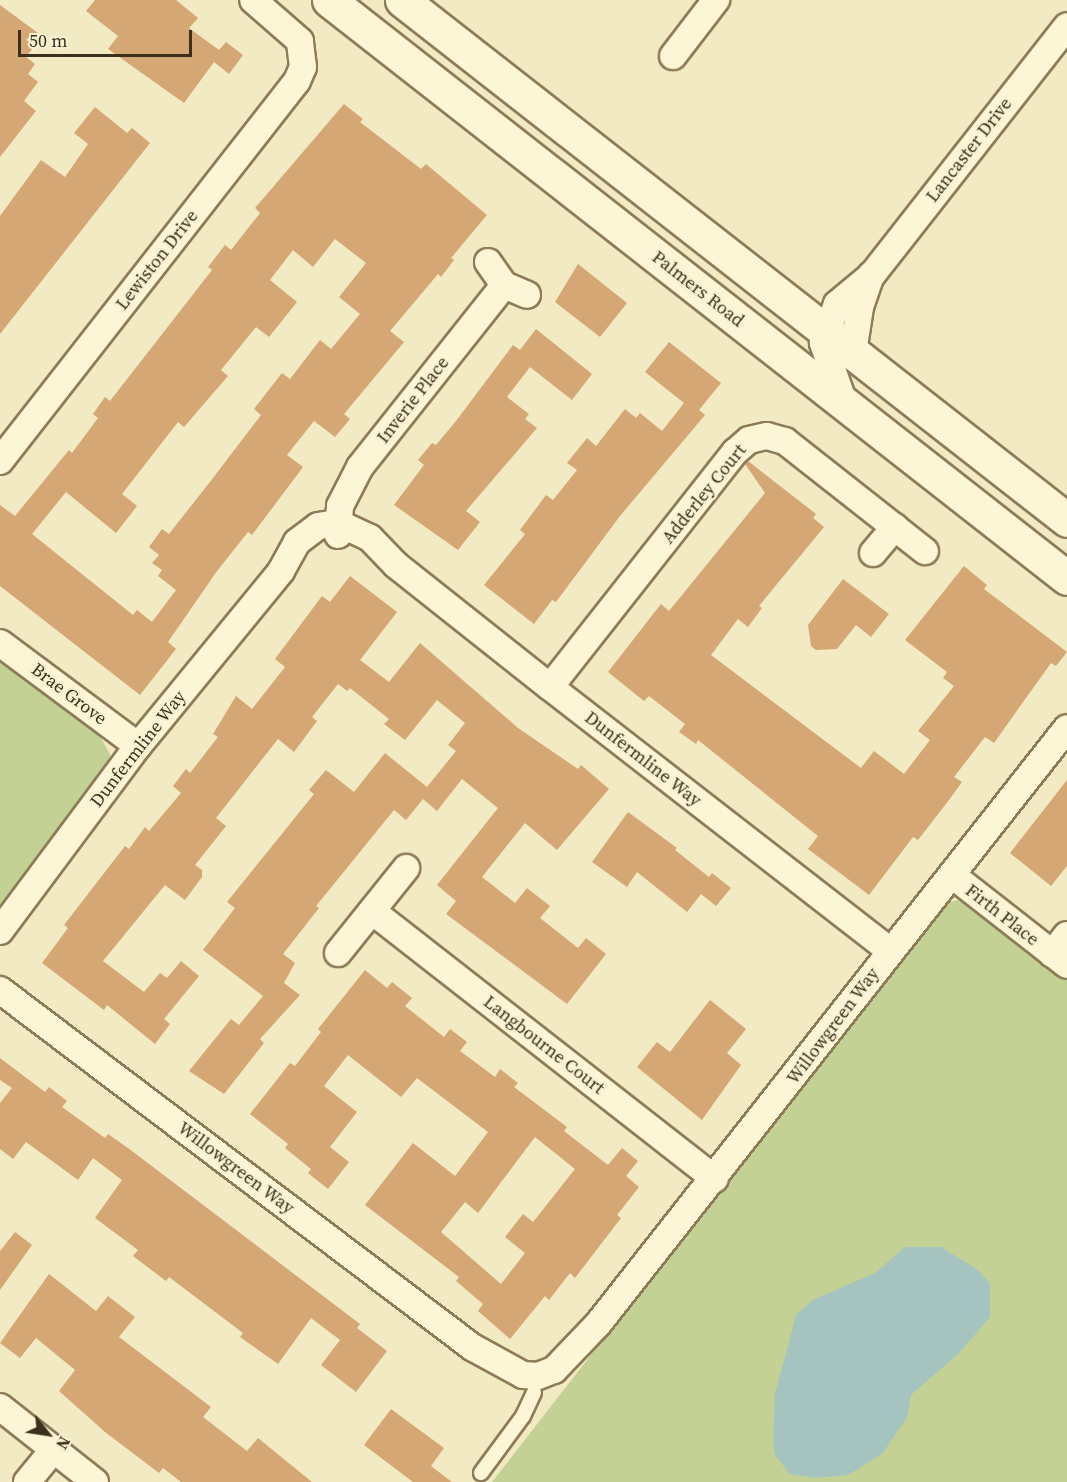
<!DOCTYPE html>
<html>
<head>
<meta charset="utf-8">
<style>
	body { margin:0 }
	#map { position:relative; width:1067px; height:1482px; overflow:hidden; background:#f2eac2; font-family:"Source Serif 4",serif }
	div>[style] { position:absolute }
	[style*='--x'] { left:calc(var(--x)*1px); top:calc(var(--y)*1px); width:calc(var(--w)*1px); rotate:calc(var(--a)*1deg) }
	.green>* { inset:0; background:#c3d195 }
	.water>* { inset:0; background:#a5c4bf }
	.building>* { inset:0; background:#d4a774 }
	.roads { filter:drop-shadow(2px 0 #8e7b57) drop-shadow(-2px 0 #8e7b57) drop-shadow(0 2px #8e7b57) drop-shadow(0 -2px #8e7b57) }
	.service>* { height:14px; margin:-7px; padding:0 7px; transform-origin:7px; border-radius:7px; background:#fcf5d6 }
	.minor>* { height:26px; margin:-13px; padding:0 13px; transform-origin:13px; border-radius:13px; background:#fcf5d6 }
	.secondary>* { height:33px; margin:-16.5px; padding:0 16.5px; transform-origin:16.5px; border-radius:16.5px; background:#fcf5d6 }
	span { translate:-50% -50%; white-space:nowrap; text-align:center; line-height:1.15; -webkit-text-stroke:4.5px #f9f2d2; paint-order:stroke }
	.street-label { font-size:18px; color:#3c301d }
	.north { position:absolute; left:18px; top:1404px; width:60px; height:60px; -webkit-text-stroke:4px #f9f2d2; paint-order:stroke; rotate:120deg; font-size:16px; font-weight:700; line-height:24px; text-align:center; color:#3c301d }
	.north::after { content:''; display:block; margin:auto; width:21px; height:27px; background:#3c301d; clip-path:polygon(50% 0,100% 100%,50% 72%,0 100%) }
	.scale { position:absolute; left:18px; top:30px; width:174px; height:27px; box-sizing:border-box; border:3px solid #3c301d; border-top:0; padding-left:8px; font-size:18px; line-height:21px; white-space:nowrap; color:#3c301d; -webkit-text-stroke:4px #f9f2d2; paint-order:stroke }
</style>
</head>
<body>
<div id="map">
	<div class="green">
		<div style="clip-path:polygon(0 655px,96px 729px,110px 754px,109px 765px,0 912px)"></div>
		<div style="clip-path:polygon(958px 900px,974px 907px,1067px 977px,1067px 1482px,492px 1482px,942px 904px)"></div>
	</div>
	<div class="water">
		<div style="clip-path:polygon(905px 1247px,941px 1247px,978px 1270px,990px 1284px,990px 1317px,960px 1352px,911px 1395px,907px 1417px,882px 1454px,848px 1475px,815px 1478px,790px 1474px,775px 1455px,773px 1443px,775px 1394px,796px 1315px,813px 1300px,875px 1273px)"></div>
	</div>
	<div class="building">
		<div style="clip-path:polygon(95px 0,176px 0,198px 18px,189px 28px,219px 50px,226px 42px,243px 55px,229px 74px,214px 62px,184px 103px,108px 49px,118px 36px,86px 11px)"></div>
		<div style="clip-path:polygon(0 5px,42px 36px,26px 57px,35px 64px,28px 74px,38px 82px,24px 101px,36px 111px,0 157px)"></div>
		<div style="clip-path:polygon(evenodd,344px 104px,363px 119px,360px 122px,421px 169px,426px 164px,487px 215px,451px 258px,454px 260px,441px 277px,438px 274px,390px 331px,404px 342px,344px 414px,350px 419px,335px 437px,314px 421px,287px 455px,303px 467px,252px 535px,248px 532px,217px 571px,168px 642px,176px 649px,140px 695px,0 586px,0 505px,15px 516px,69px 450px,72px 453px,98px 418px,93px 414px,105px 397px,110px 401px,212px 270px,208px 267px,225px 245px,231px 250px,260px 213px,255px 208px,344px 104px,335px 239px,366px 263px,339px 297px,360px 314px,331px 349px,320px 340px,290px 379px,282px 373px,254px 409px,261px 415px,213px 478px,169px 534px,162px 529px,149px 547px,159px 555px,152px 563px,162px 570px,158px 576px,176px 590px,152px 622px,137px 610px,133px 615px,32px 534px,66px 492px,116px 533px,137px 506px,122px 494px,178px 422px,184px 427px,228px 376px,221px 370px,256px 327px,269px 337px,297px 302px,270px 280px,293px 250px,313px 267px,335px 239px)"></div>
		<div style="clip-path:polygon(95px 107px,127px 133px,132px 128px,150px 143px,0 334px,0 216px,41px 160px,65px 177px,88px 144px,74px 133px)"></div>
		<div style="clip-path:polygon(578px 264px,627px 303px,600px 337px,555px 302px)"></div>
		<div style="clip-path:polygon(536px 329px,592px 374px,572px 400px,530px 367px,507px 397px,529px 414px,525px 419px,537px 428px,466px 511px,480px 522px,458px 550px,394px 505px,424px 465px,418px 460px,432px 443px,436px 445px,456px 421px,513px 345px,520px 350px)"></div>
		<div style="clip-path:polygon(669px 342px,721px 383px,699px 410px,705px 415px,620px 516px,556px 602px,552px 600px,534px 624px,484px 585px,525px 534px,520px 530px,546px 495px,553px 500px,577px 470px,567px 463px,587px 438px,596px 446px,625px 409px,636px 418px,640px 413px,662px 431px,684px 403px,645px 372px)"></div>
		<div style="clip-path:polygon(748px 461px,816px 514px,813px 518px,824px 527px,759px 606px,762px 608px,748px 627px,738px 619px,711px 655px,861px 768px,874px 751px,904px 774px,930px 740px,918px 731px,954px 686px,943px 678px,947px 672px,905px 640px,964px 566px,987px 585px,984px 589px,1067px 652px,1056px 666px,1051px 663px,994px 743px,985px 737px,954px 777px,962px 782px,949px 800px,918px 840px,913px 837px,869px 895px,808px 849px,818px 836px,698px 740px,696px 744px,679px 732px,685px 724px,649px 696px,644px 701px,608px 672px,661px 604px,669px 611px,765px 493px,745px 464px)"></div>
		<div style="clip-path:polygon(350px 576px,397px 612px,360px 660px,389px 682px,420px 643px,518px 728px,578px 769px,581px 765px,609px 789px,557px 850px,525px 823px,482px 877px,515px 903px,527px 888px,550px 906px,540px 918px,578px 948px,586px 938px,606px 954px,567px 1004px,446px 914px,456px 901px,437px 885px,498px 808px,462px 779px,437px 811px,423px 799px,406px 820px,394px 810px,316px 906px,319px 908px,283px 954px,295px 963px,284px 983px,300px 995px,260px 1039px,264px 1043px,224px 1094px,189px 1071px,231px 1019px,239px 1025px,263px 996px,203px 950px,235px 908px,227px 902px,314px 794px,309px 790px,326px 770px,354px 792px,385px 753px,427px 787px,456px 751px,448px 745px,465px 723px,437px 700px,405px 740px,384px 724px,389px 719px,350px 688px,347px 691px,338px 684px,312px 717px,317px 721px,294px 752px,278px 739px,216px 818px,226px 826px,195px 865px,202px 870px,202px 877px,185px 900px,165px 885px,103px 961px,144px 992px,160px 973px,167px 978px,181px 961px,199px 976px,164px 1019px,170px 1024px,155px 1044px,107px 1005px,104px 1010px,42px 963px,68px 928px,64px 925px,125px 846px,129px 849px,145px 827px,149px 831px,181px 793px,173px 786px,186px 769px,190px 773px,218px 737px,213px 734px,236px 696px,252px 709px,285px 667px,275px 659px,322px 596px,330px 602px)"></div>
		<div style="clip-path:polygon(843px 579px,889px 614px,871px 637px,856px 625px,837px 649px,816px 650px,811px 646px,808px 625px)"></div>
		<div style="clip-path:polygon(1067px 780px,1067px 866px,1051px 886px,1010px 853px)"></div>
		<div style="clip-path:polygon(628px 812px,677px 848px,675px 850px,709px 877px,712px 873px,731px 888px,716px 906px,701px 894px,687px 912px,637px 872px,627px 887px,592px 862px)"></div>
		<div style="clip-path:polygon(evenodd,365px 970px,387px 988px,392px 982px,412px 998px,405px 1006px,444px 1037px,450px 1029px,467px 1042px,460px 1051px,495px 1077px,500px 1069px,518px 1083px,514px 1087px,567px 1127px,564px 1131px,608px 1165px,622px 1148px,638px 1161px,626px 1176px,639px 1187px,617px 1215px,621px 1218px,575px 1278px,570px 1273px,549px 1300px,545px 1296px,510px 1339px,478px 1311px,483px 1304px,456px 1281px,459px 1277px,365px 1205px,413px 1143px,455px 1176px,488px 1132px,417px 1078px,401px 1097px,348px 1055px,324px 1086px,357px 1112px,330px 1147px,349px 1162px,328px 1189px,308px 1173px,311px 1169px,285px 1148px,288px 1144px,250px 1114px,290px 1063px,295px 1066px,321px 1032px,318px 1029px,365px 970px,535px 1137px,575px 1169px,533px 1222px,523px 1214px,505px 1237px,525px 1253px,501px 1284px,441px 1232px,465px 1202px,478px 1213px,535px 1137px)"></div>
		<div style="clip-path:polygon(710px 1000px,746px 1029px,727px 1053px,741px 1065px,702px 1120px,637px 1067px,657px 1042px,670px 1052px)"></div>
		<div style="clip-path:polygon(0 1058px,45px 1092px,49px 1087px,67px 1101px,62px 1107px,105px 1138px,108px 1134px,128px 1148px,360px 1324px,357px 1328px,387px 1351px,356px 1392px,321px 1365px,340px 1340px,311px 1318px,278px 1364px,240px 1337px,243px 1333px,169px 1277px,166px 1281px,133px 1256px,138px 1250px,95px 1218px,122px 1180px,93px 1158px,78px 1180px,26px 1142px,13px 1159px,0 1149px,0 1103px,12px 1088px,0 1080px)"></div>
		<div style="clip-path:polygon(15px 1232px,32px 1245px,0 1290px,0 1251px)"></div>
		<div style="clip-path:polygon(49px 1274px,96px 1311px,108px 1296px,135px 1317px,119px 1337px,211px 1407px,203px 1417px,247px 1451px,258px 1438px,312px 1482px,181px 1482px,163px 1468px,159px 1473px,105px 1432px,59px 1391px,75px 1370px,36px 1338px,20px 1358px,0 1343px)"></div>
		<div style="clip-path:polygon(391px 1409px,444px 1448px,431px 1466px,452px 1482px,413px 1482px,364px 1445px)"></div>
	</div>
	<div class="roads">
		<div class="service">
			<div style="--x:481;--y:1473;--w:71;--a:-53.6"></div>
			<div style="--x:523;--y:1416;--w:26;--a:-65"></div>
		</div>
		<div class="minor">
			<div style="--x:673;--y:56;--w:71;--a:-52.5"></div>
			<div style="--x:488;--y:262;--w:28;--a:55"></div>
			<div style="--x:504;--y:285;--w:25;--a:23"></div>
			<div style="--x:853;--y:353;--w:47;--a:-81.3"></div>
			<div style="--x:860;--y:307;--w:34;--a:-71"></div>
			<div style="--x:844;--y:403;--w:64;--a:-109.3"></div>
			<div style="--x:823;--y:343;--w:41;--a:-70.3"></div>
			<div style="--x:837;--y:304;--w:45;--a:-39.6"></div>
			<div style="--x:872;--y:275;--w:316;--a:-51.9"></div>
			<div style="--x:0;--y:461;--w:482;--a:-52"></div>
			<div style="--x:297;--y:81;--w:15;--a:-67"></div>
			<div style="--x:303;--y:67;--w:26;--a:-97"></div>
			<div style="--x:300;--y:41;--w:62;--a:-138.9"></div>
			<div style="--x:338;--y:535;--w:29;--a:-86"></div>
			<div style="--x:340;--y:506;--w:44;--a:-62.9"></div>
			<div style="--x:360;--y:467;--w:232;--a:-51.6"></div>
			<div style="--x:873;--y:553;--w:34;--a:-50"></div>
			<div style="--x:0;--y:643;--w:172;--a:36.7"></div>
			<div style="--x:550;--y:687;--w:299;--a:-51.8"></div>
			<div style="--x:735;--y:452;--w:18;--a:-41"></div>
			<div style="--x:749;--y:440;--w:18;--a:-13"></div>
			<div style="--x:767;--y:436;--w:19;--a:16"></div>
			<div style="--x:785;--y:441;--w:178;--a:38.2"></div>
			<div style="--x:952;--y:875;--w:146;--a:38"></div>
			<div style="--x:372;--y:911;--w:435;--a:38"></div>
			<div style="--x:0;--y:931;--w:231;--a:-53.3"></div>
			<div style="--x:138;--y:746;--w:226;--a:-50.7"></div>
			<div style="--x:281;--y:571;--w:33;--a:-61"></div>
			<div style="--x:297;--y:542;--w:26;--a:-37"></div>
			<div style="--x:318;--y:526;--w:20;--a:-9"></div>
			<div style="--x:338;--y:523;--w:35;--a:25"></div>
			<div style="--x:370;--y:538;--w:37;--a:46"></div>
			<div style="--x:396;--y:565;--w:196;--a:38.4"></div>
			<div style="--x:550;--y:687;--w:430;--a:37.8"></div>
			<div style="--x:338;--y:953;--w:109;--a:-51.3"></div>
			<div style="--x:1052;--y:954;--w:24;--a:-52"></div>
			<div style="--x:0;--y:990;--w:592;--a:37.1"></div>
			<div style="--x:472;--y:1347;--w:58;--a:28.8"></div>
			<div style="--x:523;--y:1375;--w:15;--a:4"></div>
			<div style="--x:538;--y:1376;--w:17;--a:-21"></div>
			<div style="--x:554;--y:1370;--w:64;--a:-46.3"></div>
			<div style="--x:598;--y:1324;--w:758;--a:-51.8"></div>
			<div style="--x:0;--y:1407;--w:121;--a:38.3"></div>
			<div style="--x:27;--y:1482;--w:43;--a:-50.7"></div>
		</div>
		<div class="secondary">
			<div style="--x:329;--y:0;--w:937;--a:38.07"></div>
			<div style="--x:402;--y:0;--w:844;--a:38.02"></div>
		</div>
	</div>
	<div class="street-label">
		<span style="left:969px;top:150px;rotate:-52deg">Lancaster Drive</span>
		<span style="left:157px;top:260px;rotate:-52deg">Lewiston Drive</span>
		<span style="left:698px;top:289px;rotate:38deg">Palmers Road</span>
		<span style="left:413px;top:400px;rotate:-52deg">Inverie Place</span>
		<span style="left:704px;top:494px;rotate:-51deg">Adderley Court</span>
		<span style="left:69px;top:694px;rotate:37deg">Brae Grove</span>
		<span style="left:138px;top:749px;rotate:-52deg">Dunfermline Way</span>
		<span style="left:643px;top:759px;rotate:38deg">Dunfermline Way</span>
		<span style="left:1002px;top:915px;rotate:38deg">Firth Place</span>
		<span style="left:833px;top:1026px;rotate:-53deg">Willowgreen Way</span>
		<span style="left:544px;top:1045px;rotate:38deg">Langbourne Court</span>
		<span style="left:236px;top:1168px;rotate:37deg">Willowgreen Way</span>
	</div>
	<div class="north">N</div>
	<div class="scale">50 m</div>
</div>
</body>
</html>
